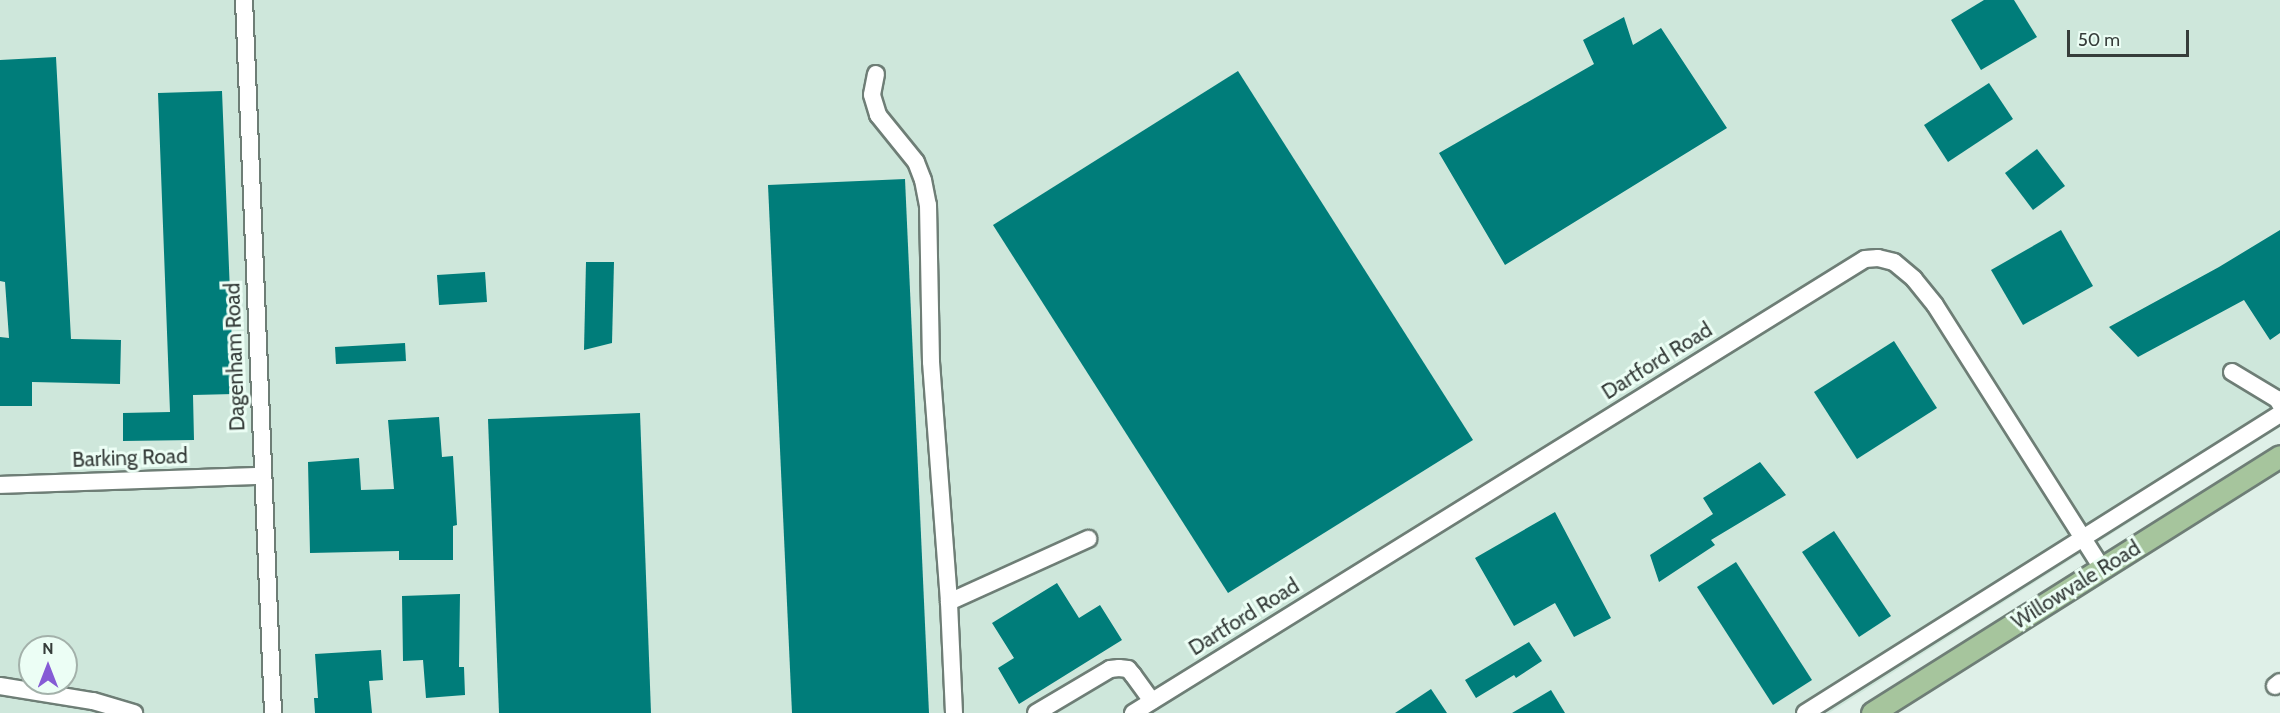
<!DOCTYPE html>
<html>
<head>
<meta charset="utf-8">
<style>
	body { margin:0 }
	#map { position:relative; width:2280px; height:713px; overflow:hidden; background:#dff0e8; font-family:Cabin,sans-serif }
	div>[style] { position:absolute }
	[style*='--x'] { left:calc(var(--x)*1px); top:calc(var(--y)*1px); width:calc(var(--w)*1px); rotate:calc(var(--a)*1deg) }
	.built>* { inset:0; background:#cee7db }
	.building>* { inset:0; background:#007d7a }
	.roads { filter:drop-shadow(2px 0 #6e7e76) drop-shadow(-2px 0 #6e7e76) drop-shadow(0 2px #6e7e76) drop-shadow(0 -2px #6e7e76) }
	.minor>* { height:16px; margin:-8px; padding:0 8px; transform-origin:8px; border-radius:8px; background:#fff }
	.major>* { height:21px; margin:-10.5px; padding:0 10.5px; transform-origin:10.5px; border-radius:10.5px; background:#a6c59d }
	span { translate:-50% -50%; white-space:nowrap; text-align:center; line-height:1.15; -webkit-text-stroke:6px #ecfef5; paint-order:stroke }
	.street-label { font-size:21px; color:#363d3a }
	.north { position:absolute; left:18px; top:635px; width:60px; height:60px; box-sizing:border-box; background:#ecfef5; border:2px solid #a3b1aa; border-radius:50%; rotate:0deg; font-size:16px; font-weight:700; line-height:24px; text-align:center; color:#363d3a }
	.north::after { content:''; display:block; margin:auto; width:21px; height:27px; background:#855bd5; clip-path:polygon(50% 0,100% 100%,50% 72%,0 100%) }
	.scale { position:absolute; left:2067px; top:30px; width:122px; height:27px; box-sizing:border-box; border:3px solid #363d3a; border-top:0; padding-left:8px; font-size:18px; line-height:21px; white-space:nowrap; color:#363d3a; -webkit-text-stroke:4px #ecfef5; paint-order:stroke }
</style>
</head>
<body>
<div id="map">
	<div class="built">
		<div style="clip-path:polygon(evenodd,0 0,2280px 0,2280px 427px,1829px 713px,0 713px,0 0,30px 647px,66px 647px,66px 683px,30px 683px,30px 647px)"></div>
	</div>
	<div class="building">
		<div style="clip-path:polygon(1984px 0,2014px 0,2037px 37px,1981px 70px,1951px 20px)"></div>
		<div style="clip-path:polygon(1624px 17px,1633px 45px,1661px 28px,1727px 128px,1505px 265px,1439px 153px,1594px 64px,1583px 40px)"></div>
		<div style="clip-path:polygon(56px 57px,71px 339px,121px 340px,120px 384px,32px 382px,32px 406px,0 406px,0 337px,9px 338px,5px 282px,0 281px,0 60px)"></div>
		<div style="clip-path:polygon(1238px 71px,1473px 440px,1228px 593px,993px 225px)"></div>
		<div style="clip-path:polygon(1989px 83px,2013px 119px,1948px 162px,1924px 125px)"></div>
		<div style="clip-path:polygon(222px 91px,234px 394px,193px 395px,194px 440px,123px 441px,123px 413px,170px 412px,158px 93px)"></div>
		<div style="clip-path:polygon(2037px 149px,2065px 186px,2033px 210px,2005px 173px)"></div>
		<div style="clip-path:polygon(905px 179px,929px 713px,792px 713px,768px 185px)"></div>
		<div style="clip-path:polygon(2061px 230px,2093px 286px,2023px 325px,1991px 270px)"></div>
		<div style="clip-path:polygon(2280px 230px,2280px 333px,2270px 340px,2244px 300px,2138px 357px,2109px 327px,2219px 267px)"></div>
		<div style="clip-path:polygon(586px 262px,614px 262px,612px 343px,584px 350px)"></div>
		<div style="clip-path:polygon(485px 272px,487px 302px,439px 305px,437px 275px)"></div>
		<div style="clip-path:polygon(1894px 341px,1937px 408px,1857px 459px,1814px 392px)"></div>
		<div style="clip-path:polygon(405px 343px,406px 361px,336px 364px,335px 347px)"></div>
		<div style="clip-path:polygon(640px 413px,651px 713px,499px 713px,488px 419px)"></div>
		<div style="clip-path:polygon(439px 417px,442px 457px,453px 456px,457px 525px,453px 526px,453px 560px,399px 560px,399px 551px,310px 553px,308px 462px,359px 458px,361px 490px,394px 489px,388px 420px)"></div>
		<div style="clip-path:polygon(1760px 462px,1786px 495px,1711px 540px,1715px 545px,1659px 582px,1650px 555px,1713px 514px,1703px 498px)"></div>
		<div style="clip-path:polygon(1555px 512px,1611px 618px,1574px 637px,1555px 603px,1514px 626px,1475px 558px)"></div>
		<div style="clip-path:polygon(1834px 531px,1891px 616px,1859px 637px,1802px 552px)"></div>
		<div style="clip-path:polygon(1736px 562px,1812px 680px,1773px 705px,1697px 587px)"></div>
		<div style="clip-path:polygon(1057px 583px,1079px 618px,1100px 605px,1122px 640px,1019px 704px,998px 668px,1014px 658px,992px 623px)"></div>
		<div style="clip-path:polygon(460px 594px,459px 667px,464px 667px,465px 695px,426px 698px,423px 660px,403px 661px,402px 596px)"></div>
		<div style="clip-path:polygon(1529px 642px,1542px 661px,1516px 678px,1514px 675px,1476px 698px,1465px 680px)"></div>
		<div style="clip-path:polygon(381px 650px,383px 680px,369px 681px,372px 713px,315px 713px,314px 698px,318px 698px,315px 654px)"></div>
		<div style="clip-path:polygon(1431px 689px,1447px 713px,1395px 713px)"></div>
		<div style="clip-path:polygon(1551px 690px,1565px 713px,1512px 713px)"></div>
	</div>
	<div class="roads">
		<div class="minor">
			<div style="--x:244;--y:0;--w:714;--a:87.67"></div>
			<div style="--x:876;--y:74;--w:21;--a:101"></div>
			<div style="--x:872;--y:95;--w:21;--a:73"></div>
			<div style="--x:878;--y:115;--w:60;--a:51"></div>
			<div style="--x:916;--y:162;--w:19;--a:69"></div>
			<div style="--x:923;--y:180;--w:25;--a:79"></div>
			<div style="--x:928;--y:205;--w:157;--a:88.9"></div>
			<div style="--x:931;--y:362;--w:241;--a:85.7"></div>
			<div style="--x:2232;--y:372;--w:52;--a:31"></div>
			<div style="--x:2277;--y:399;--w:6;--a:59"></div>
			<div style="--x:0;--y:485;--w:262;--a:-2"></div>
			<div style="--x:0;--y:686;--w:94;--a:9.2"></div>
			<div style="--x:93;--y:701;--w:43;--a:16.3"></div>
			<div style="--x:2275;--y:686;--w:6;--a:-39"></div>
			<div style="--x:954;--y:713;--w:111;--a:-92.6"></div>
			<div style="--x:949;--y:602;--w:153;--a:-24.4"></div>
			<div style="--x:1036;--y:713;--w:86;--a:-30.7"></div>
			<div style="--x:1110;--y:669;--w:9;--a:-6"></div>
			<div style="--x:1119;--y:668;--w:9;--a:6"></div>
			<div style="--x:1128;--y:669;--w:8;--a:50"></div>
			<div style="--x:1133;--y:675;--w:32;--a:54"></div>
			<div style="--x:1133;--y:713;--w:861;--a:-31.81"></div>
			<div style="--x:1865;--y:259;--w:13;--a:-4"></div>
			<div style="--x:1878;--y:258;--w:16;--a:14"></div>
			<div style="--x:1894;--y:262;--w:26;--a:40"></div>
			<div style="--x:1914;--y:279;--w:33;--a:51"></div>
			<div style="--x:1935;--y:305;--w:312;--a:57.6"></div>
			<div style="--x:1805;--y:713;--w:561;--a:-32.19"></div>
		</div>
		<div class="major">
			<div style="--x:1872;--y:713;--w:482;--a:-32.2"></div>
		</div>
	</div>
	<div class="street-label">
		<span style="left:235px;top:357px;rotate:-92deg">Dagenham Road</span>
		<span style="left:1657px;top:361px;rotate:-32deg">Dartford Road</span>
		<span style="left:130px;top:458px;rotate:-2deg">Barking Road</span>
		<span style="left:2076px;top:585px;rotate:-32deg">Willowvale Road</span>
		<span style="left:1244px;top:617px;rotate:-32deg">Dartford Road</span>
	</div>
	<div class="north">N</div>
	<div class="scale">50 m</div>
</div>
</body>
</html>
